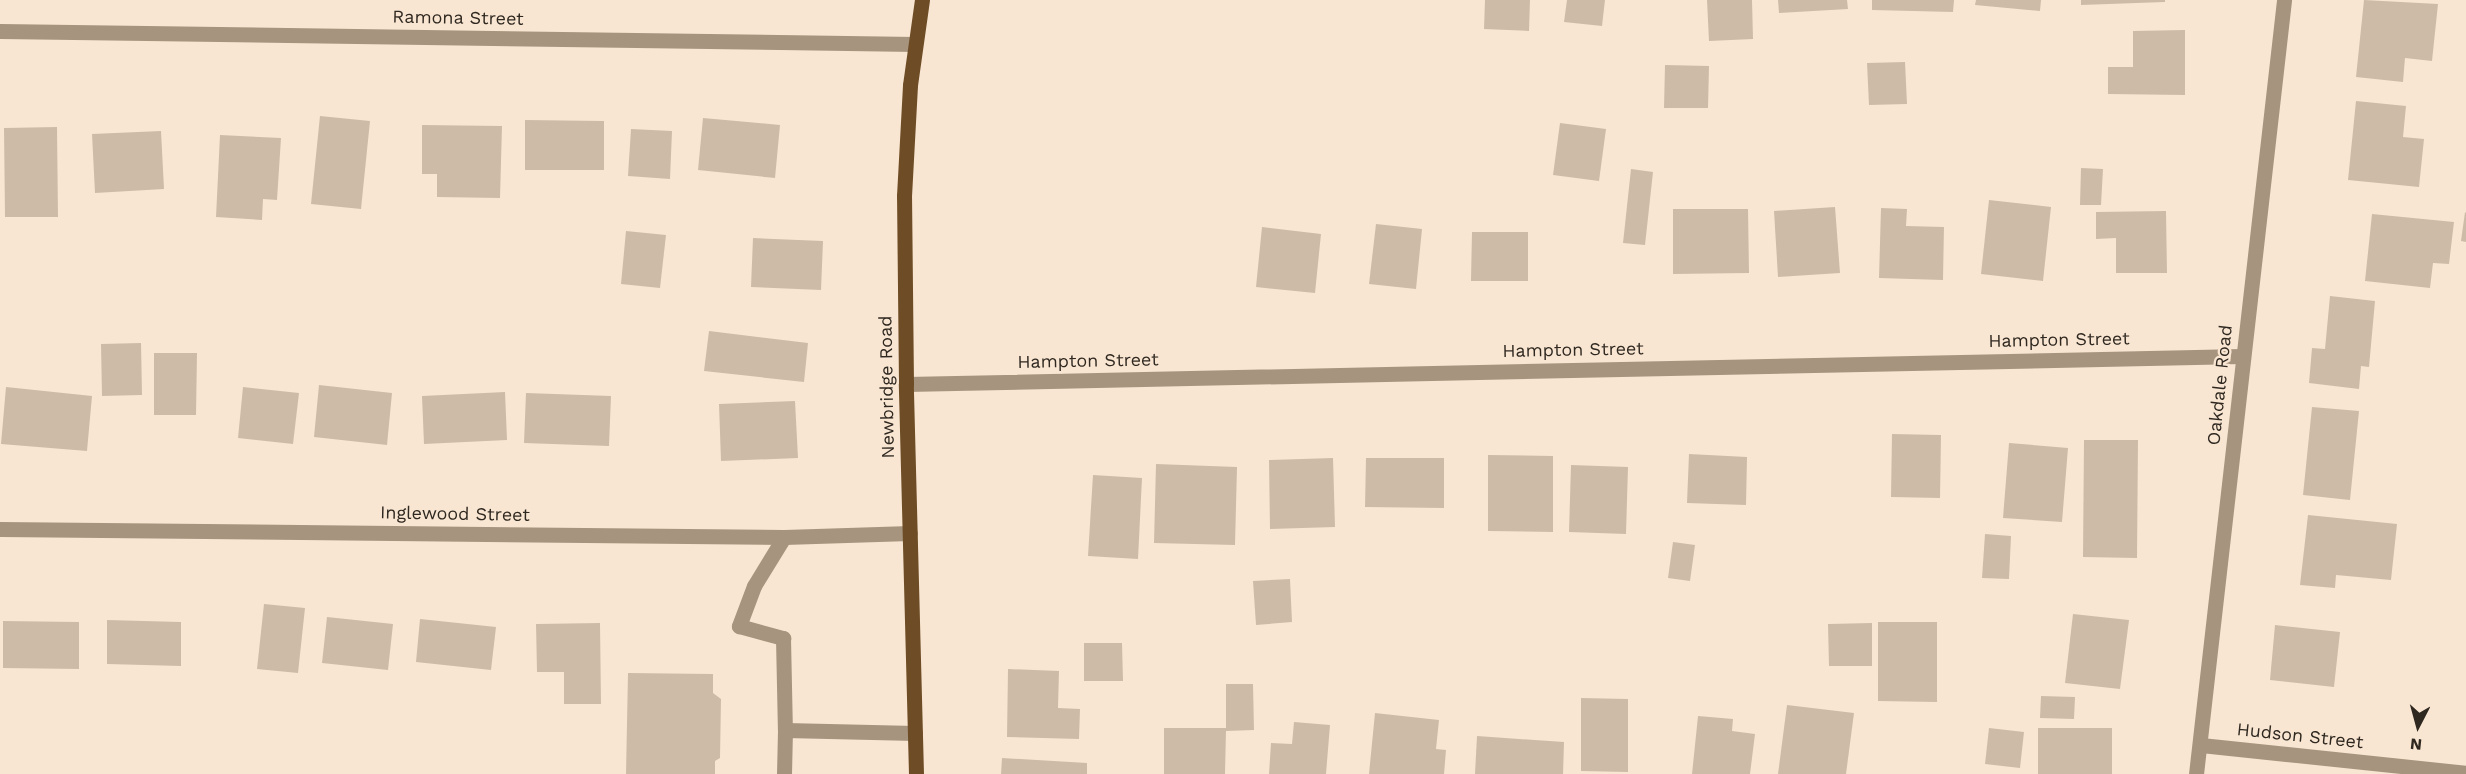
<!DOCTYPE html>
<html>
<head>
<meta charset="utf-8">
<style>
	body { margin:0 }
	#map { position:relative; width:2466px; height:774px; overflow:hidden; background:#f9e6d2; font-family:"Work Sans",sans-serif }
	div>[style] { position:absolute }
	[style*='--x'] { left:calc(var(--x)*1px); top:calc(var(--y)*1px); width:calc(var(--w)*1px); rotate:calc(var(--a)*1deg) }
	.building>* { inset:0; background:#cebba7 }
	.service>* { height:15px; margin:-7.5px; padding:0 7.5px; transform-origin:7.5px; border-radius:7.5px; background:#a7947f }
	.minor>* { height:15px; margin:-7.5px; padding:0 7.5px; transform-origin:7.5px; border-radius:7.5px; background:#a7947f }
	.primary>* { height:15px; margin:-7.5px; padding:0 7.5px; transform-origin:7.5px; border-radius:7.5px; background:#6e4d26 }
	span { translate:-50% -50%; white-space:nowrap; text-align:center; line-height:1.15; -webkit-text-stroke:4.5px #f9e6d2; paint-order:stroke }
	.street-label { font-size:18px; color:#2f2820 }
	.north { position:absolute; left:2388px; top:696px; width:60px; height:60px; -webkit-text-stroke:4px #f9e6d2; paint-order:stroke; rotate:186deg; font-size:16px; font-weight:700; line-height:24px; text-align:center; color:#2f2820 }
	.north::after { content:''; display:block; margin:auto; width:21px; height:27px; background:#2f2820; clip-path:polygon(50% 0,100% 100%,50% 72%,0 100%) }
</style>
</head>
<body>
<div id="map">
	<div class="building">
		<div style="clip-path:polygon(1485px 0,1530px 0,1529px 31px,1484px 29px)"></div>
		<div style="clip-path:polygon(1567px 0,1605px 0,1602px 26px,1564px 22px)"></div>
		<div style="clip-path:polygon(1707px 0,1752px 0,1753px 39px,1709px 41px)"></div>
		<div style="clip-path:polygon(1778px 0,1847px 0,1848px 9px,1779px 13px)"></div>
		<div style="clip-path:polygon(1872px 0,1954px 0,1953px 12px,1872px 10px)"></div>
		<div style="clip-path:polygon(1976px 0,2041px 0,2040px 11px,1975px 5px)"></div>
		<div style="clip-path:polygon(2081px 0,2165px 0,2165px 2px,2081px 5px)"></div>
		<div style="clip-path:polygon(2364px 0,2438px 4px,2432px 61px,2405px 58px,2403px 82px,2356px 77px)"></div>
		<div style="clip-path:polygon(2185px 30px,2185px 95px,2108px 94px,2108px 67px,2133px 67px,2133px 31px)"></div>
		<div style="clip-path:polygon(1905px 62px,1907px 104px,1869px 105px,1867px 63px)"></div>
		<div style="clip-path:polygon(1665px 65px,1709px 66px,1708px 108px,1664px 108px)"></div>
		<div style="clip-path:polygon(2356px 101px,2406px 106px,2403px 137px,2424px 139px,2419px 187px,2348px 180px)"></div>
		<div style="clip-path:polygon(320px 116px,370px 121px,361px 209px,311px 204px)"></div>
		<div style="clip-path:polygon(703px 118px,780px 125px,775px 178px,698px 170px)"></div>
		<div style="clip-path:polygon(525px 120px,604px 121px,604px 170px,525px 170px)"></div>
		<div style="clip-path:polygon(1560px 123px,1606px 129px,1599px 181px,1553px 175px)"></div>
		<div style="clip-path:polygon(422px 125px,502px 126px,500px 198px,437px 197px,437px 174px,422px 174px)"></div>
		<div style="clip-path:polygon(57px 127px,58px 217px,5px 217px,4px 128px)"></div>
		<div style="clip-path:polygon(631px 129px,672px 131px,670px 179px,628px 176px)"></div>
		<div style="clip-path:polygon(161px 131px,164px 189px,95px 193px,92px 134px)"></div>
		<div style="clip-path:polygon(220px 135px,281px 138px,277px 200px,263px 199px,262px 220px,216px 217px)"></div>
		<div style="clip-path:polygon(2081px 168px,2103px 169px,2101px 205px,2080px 205px)"></div>
		<div style="clip-path:polygon(1631px 169px,1653px 172px,1645px 245px,1623px 243px)"></div>
		<div style="clip-path:polygon(1989px 200px,2051px 207px,2043px 281px,1981px 274px)"></div>
		<div style="clip-path:polygon(1835px 207px,1840px 273px,1778px 277px,1774px 211px)"></div>
		<div style="clip-path:polygon(1881px 208px,1907px 209px,1906px 226px,1944px 227px,1943px 280px,1879px 278px)"></div>
		<div style="clip-path:polygon(1673px 209px,1748px 209px,1749px 273px,1673px 274px)"></div>
		<div style="clip-path:polygon(2166px 211px,2167px 273px,2116px 273px,2116px 238px,2096px 239px,2096px 212px)"></div>
		<div style="clip-path:polygon(2465px 212px,2466px 213px,2466px 242px,2461px 241px)"></div>
		<div style="clip-path:polygon(2372px 214px,2454px 222px,2449px 264px,2433px 263px,2430px 288px,2365px 281px)"></div>
		<div style="clip-path:polygon(1376px 224px,1422px 229px,1416px 289px,1369px 284px)"></div>
		<div style="clip-path:polygon(1262px 227px,1321px 234px,1315px 293px,1256px 287px)"></div>
		<div style="clip-path:polygon(626px 231px,666px 235px,660px 288px,621px 284px)"></div>
		<div style="clip-path:polygon(1472px 232px,1528px 232px,1528px 281px,1471px 281px)"></div>
		<div style="clip-path:polygon(753px 238px,823px 241px,821px 290px,751px 287px)"></div>
		<div style="clip-path:polygon(2330px 296px,2375px 301px,2369px 367px,2361px 366px,2359px 389px,2309px 383px,2312px 348px,2325px 349px)"></div>
		<div style="clip-path:polygon(709px 331px,808px 343px,804px 382px,704px 371px)"></div>
		<div style="clip-path:polygon(141px 343px,142px 395px,102px 396px,101px 344px)"></div>
		<div style="clip-path:polygon(154px 353px,197px 353px,196px 415px,154px 415px)"></div>
		<div style="clip-path:polygon(319px 385px,392px 393px,387px 445px,314px 437px)"></div>
		<div style="clip-path:polygon(6px 387px,92px 396px,87px 451px,1px 444px)"></div>
		<div style="clip-path:polygon(243px 387px,299px 393px,293px 444px,238px 438px)"></div>
		<div style="clip-path:polygon(505px 392px,507px 440px,424px 444px,422px 396px)"></div>
		<div style="clip-path:polygon(526px 393px,611px 396px,609px 446px,524px 443px)"></div>
		<div style="clip-path:polygon(795px 401px,798px 458px,721px 461px,719px 404px)"></div>
		<div style="clip-path:polygon(2312px 407px,2359px 411px,2350px 500px,2303px 495px)"></div>
		<div style="clip-path:polygon(1892px 434px,1941px 435px,1940px 498px,1891px 497px)"></div>
		<div style="clip-path:polygon(2084px 440px,2138px 440px,2137px 558px,2083px 557px)"></div>
		<div style="clip-path:polygon(2009px 443px,2068px 448px,2062px 522px,2003px 518px)"></div>
		<div style="clip-path:polygon(1689px 454px,1747px 457px,1746px 505px,1687px 503px)"></div>
		<div style="clip-path:polygon(1488px 455px,1553px 456px,1553px 532px,1488px 531px)"></div>
		<div style="clip-path:polygon(1333px 458px,1335px 527px,1270px 529px,1269px 460px)"></div>
		<div style="clip-path:polygon(1366px 458px,1444px 458px,1444px 508px,1365px 507px)"></div>
		<div style="clip-path:polygon(1156px 464px,1237px 467px,1235px 545px,1154px 543px)"></div>
		<div style="clip-path:polygon(1571px 465px,1628px 467px,1626px 534px,1569px 532px)"></div>
		<div style="clip-path:polygon(1093px 475px,1142px 478px,1138px 559px,1088px 556px)"></div>
		<div style="clip-path:polygon(2308px 515px,2397px 524px,2391px 580px,2336px 575px,2335px 588px,2300px 585px)"></div>
		<div style="clip-path:polygon(1985px 534px,2011px 536px,2009px 579px,1982px 578px)"></div>
		<div style="clip-path:polygon(1673px 542px,1695px 545px,1690px 581px,1668px 578px)"></div>
		<div style="clip-path:polygon(1290px 579px,1292px 622px,1256px 625px,1253px 581px)"></div>
		<div style="clip-path:polygon(264px 604px,305px 608px,298px 673px,257px 669px)"></div>
		<div style="clip-path:polygon(2073px 614px,2129px 620px,2120px 689px,2065px 683px)"></div>
		<div style="clip-path:polygon(327px 617px,393px 624px,388px 670px,322px 663px)"></div>
		<div style="clip-path:polygon(420px 619px,496px 627px,491px 670px,416px 662px)"></div>
		<div style="clip-path:polygon(107px 620px,181px 622px,181px 666px,107px 664px)"></div>
		<div style="clip-path:polygon(3px 621px,79px 622px,79px 669px,3px 668px)"></div>
		<div style="clip-path:polygon(1878px 622px,1937px 622px,1937px 702px,1878px 701px)"></div>
		<div style="clip-path:polygon(600px 623px,601px 704px,564px 704px,564px 672px,537px 672px,536px 624px)"></div>
		<div style="clip-path:polygon(1872px 623px,1872px 666px,1829px 666px,1828px 624px)"></div>
		<div style="clip-path:polygon(2275px 625px,2340px 632px,2334px 687px,2270px 680px)"></div>
		<div style="clip-path:polygon(1084px 643px,1122px 643px,1123px 681px,1084px 681px)"></div>
		<div style="clip-path:polygon(1008px 669px,1059px 671px,1058px 708px,1080px 709px,1079px 739px,1007px 737px)"></div>
		<div style="clip-path:polygon(628px 673px,713px 674px,713px 693px,721px 699px,720px 758px,715px 761px,715px 774px,626px 774px)"></div>
		<div style="clip-path:polygon(1226px 684px,1253px 684px,1254px 730px,1226px 731px,1225px 774px,1164px 774px,1164px 728px,1226px 728px)"></div>
		<div style="clip-path:polygon(2041px 696px,2075px 697px,2074px 719px,2040px 718px)"></div>
		<div style="clip-path:polygon(1581px 698px,1628px 699px,1628px 772px,1581px 771px)"></div>
		<div style="clip-path:polygon(1787px 705px,1854px 713px,1846px 774px,1778px 774px)"></div>
		<div style="clip-path:polygon(1375px 713px,1439px 720px,1436px 749px,1446px 750px,1444px 774px,1369px 774px)"></div>
		<div style="clip-path:polygon(1698px 716px,1733px 719px,1732px 731px,1755px 734px,1750px 774px,1692px 774px)"></div>
		<div style="clip-path:polygon(1294px 722px,1330px 725px,1326px 774px,1269px 774px,1271px 743px,1292px 744px)"></div>
		<div style="clip-path:polygon(1989px 728px,2024px 732px,2020px 768px,1985px 764px)"></div>
		<div style="clip-path:polygon(2038px 728px,2112px 728px,2112px 774px,2038px 774px)"></div>
		<div style="clip-path:polygon(1477px 736px,1564px 742px,1563px 774px,1475px 774px)"></div>
		<div style="clip-path:polygon(1002px 758px,1087px 763px,1087px 774px,1001px 774px)"></div>
	</div>
	<div class="service">
		<div style="--x:784;--y:537;--w:57;--a:121.5"></div>
		<div style="--x:754;--y:586;--w:43;--a:110.6"></div>
		<div style="--x:739;--y:626;--w:46;--a:15.3"></div>
		<div style="--x:783;--y:638;--w:92;--a:88.8"></div>
		<div style="--x:785;--y:730;--w:130;--a:1.3"></div>
		<div style="--x:784;--y:774;--w:44;--a:-88.7"></div>
	</div>
	<div class="minor">
		<div style="--x:0;--y:31;--w:915;--a:0.81"></div>
		<div style="--x:906;--y:384;--w:1336;--a:-1.2"></div>
		<div style="--x:0;--y:529;--w:784;--a:0.58"></div>
		<div style="--x:784;--y:537;--w:126;--a:-1.8"></div>
		<div style="--x:2201;--y:745;--w:266;--a:6"></div>
		<div style="--x:2196;--y:774;--w:779;--a:-83.51"></div>
	</div>
	<div class="primary">
		<div style="--x:916;--y:774;--w:390;--a:-91.5"></div>
		<div style="--x:906;--y:384;--w:188;--a:-90.6"></div>
		<div style="--x:904;--y:196;--w:111;--a:-86.9"></div>
		<div style="--x:910;--y:85;--w:86;--a:-82"></div>
	</div>
	<div class="street-label">
		<span style="left:458px;top:18px;rotate:1deg">Ramona Street</span>
		<span style="left:2059px;top:340px;rotate:-1deg">Hampton Street</span>
		<span style="left:1573px;top:350px;rotate:-1deg">Hampton Street</span>
		<span style="left:1088px;top:361px;rotate:-1deg">Hampton Street</span>
		<span style="left:2220px;top:385px;rotate:-84deg">Oakdale Road</span>
		<span style="left:887px;top:387px;rotate:-91deg">Newbridge Road</span>
		<span style="left:455px;top:514px;rotate:1deg">Inglewood Street</span>
		<span style="left:2300px;top:736px;rotate:6deg">Hudson Street</span>
	</div>
	<div class="north">N</div>
</div>
</body>
</html>
